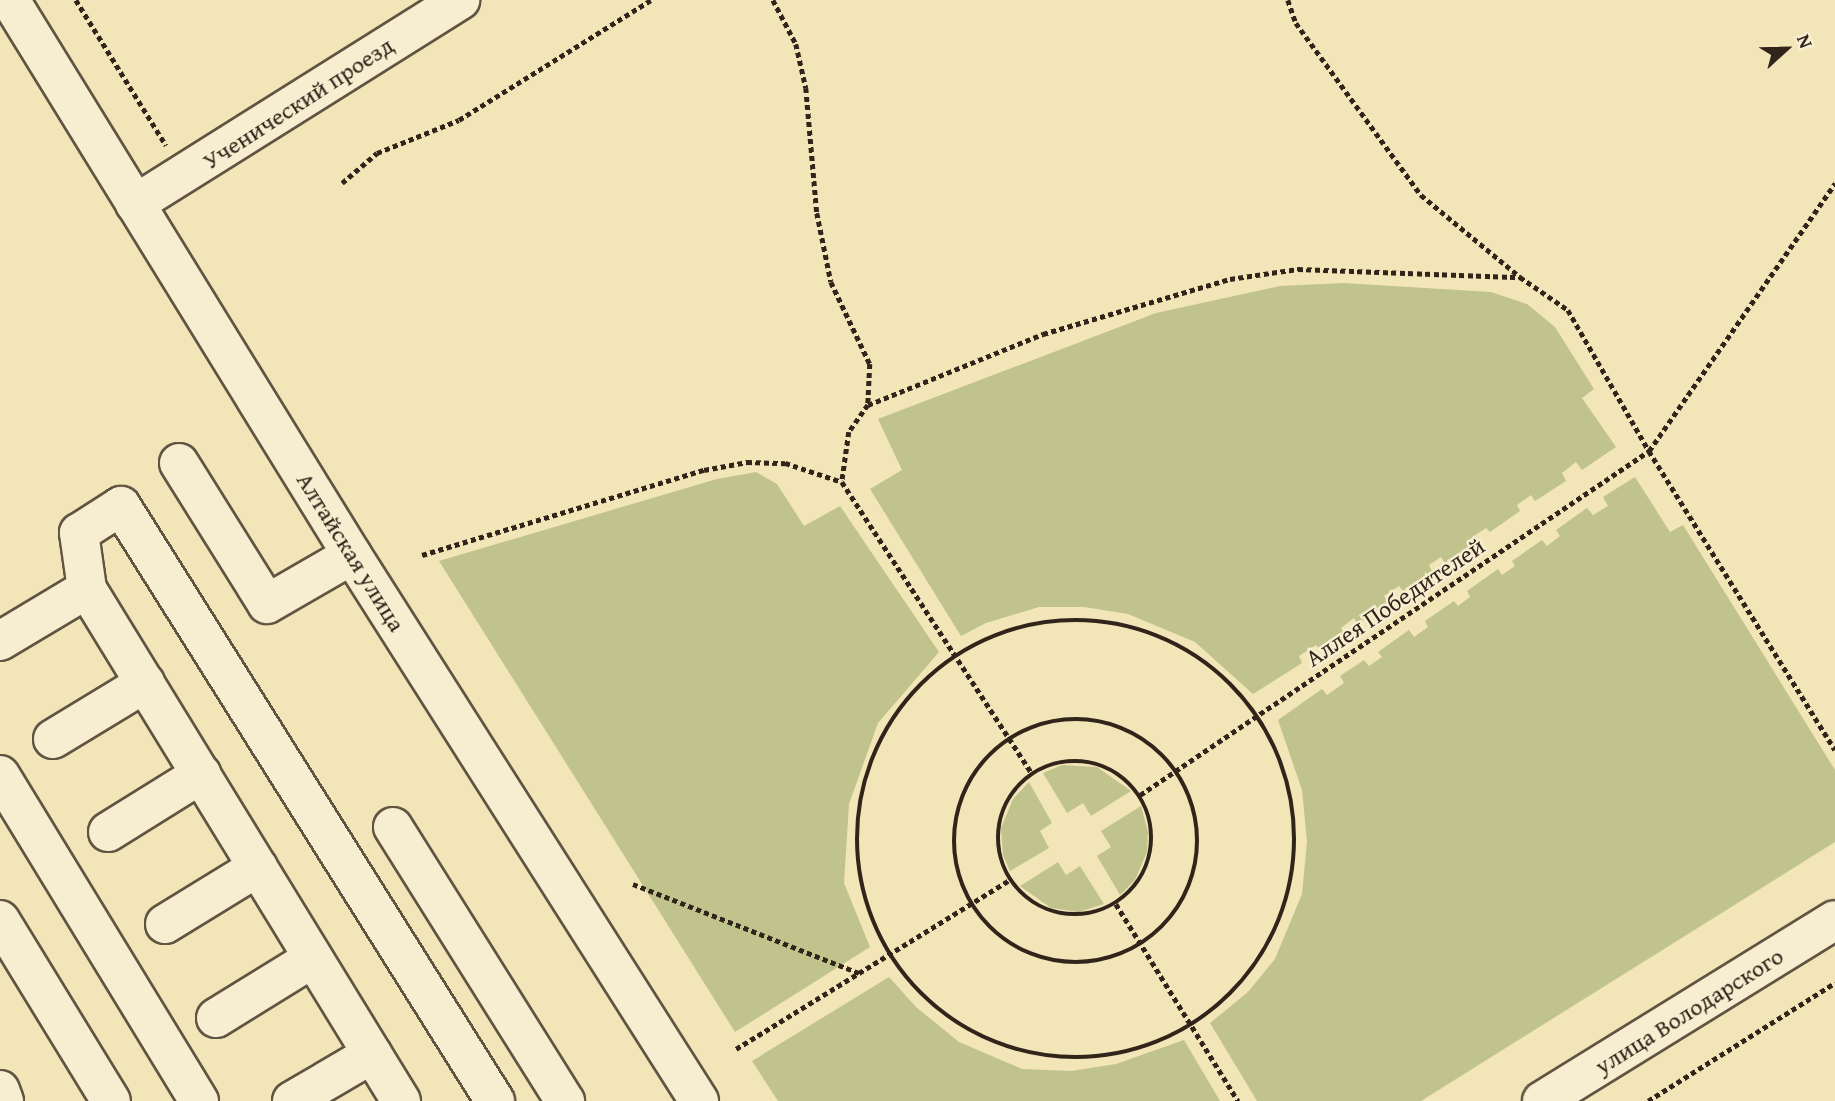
<!DOCTYPE html>
<html>
<head>
<meta charset="utf-8">
<style>
	body { margin:0 }
	#map { position:relative; width:1835px; height:1101px; overflow:hidden; background:#f2e5b8; font-family:"Gentium Book Plus",serif }
	div>[style] { position:absolute }
	[style*='--x'] { left:calc(var(--x)*1px); top:calc(var(--y)*1px); width:calc(var(--w)*1px); rotate:calc(var(--a)*1deg) }
	.green>* { inset:0; background:#c0c38b }
	.path>* { height:4.5px; margin-top:-2.25px; transform-origin:0; background:repeating-linear-gradient(90deg,#31241a 0 5px,transparent 0 8.5px) }
	.path>.ring { margin:-2.25px; padding:0; box-sizing:content-box; background:none; border:4.5px solid #31241a; border-radius:50% }
	.roads { filter:drop-shadow(2px 0 #615442) drop-shadow(-2px 0 #615442) drop-shadow(0 2px #615442) drop-shadow(0 -2px #615442) }
	.minor>* { height:38px; margin:-19px; padding:0 19px; transform-origin:19px; border-radius:19px; background:#f7eed1 }
	span { translate:-50% -50%; white-space:nowrap; text-align:center; line-height:1.15; -webkit-text-stroke:5px #f7eed1; paint-order:stroke }
	.street-label { font-size:24px; color:#31241a }
	.north { position:absolute; left:1751px; top:14px; width:70px; height:70px; -webkit-text-stroke:5px #f7eed1; paint-order:stroke; rotate:68deg; font-size:19px; font-weight:700; line-height:28px; text-align:center; color:#31241a }
	.north::after { content:''; display:block; margin:auto; width:24px; height:32px; background:#31241a; clip-path:polygon(50% 0,100% 100%,50% 72%,0 100%) }
</style>
</head>
<body>
<div id="map">
	<div class="green">
		<div style="clip-path:polygon(1343px 283px,1491px 292px,1527px 304px,1555px 327px,1594px 389px,1582px 398px,1616px 447px,1582px 470px,1576px 462px,1562px 473px,1566px 481px,1535px 501px,1531px 495px,1517px 505px,1520px 511px,1490px 532px,1486px 528px,1474px 536px,1477px 542px,1445px 563px,1441px 557px,1429px 565px,1432px 571px,1403px 591px,1399px 586px,1384px 596px,1388px 603px,1357px 624px,1354px 618px,1341px 628px,1344px 634px,1321px 651px,1316px 645px,1299px 656px,1302px 663px,1253px 694px,1195px 642px,1128px 614px,1084px 607px,1039px 607px,986px 623px,961px 636px,870px 489px,902px 470px,878px 419px,1156px 313px,1280px 286px)"></div>
		<div style="clip-path:polygon(756px 472px,777px 484px,804px 526px,840px 506px,939px 652px,878px 723px,849px 804px,844px 883px,870px 947px,735px 1032px,439px 561px,717px 479px)"></div>
		<div style="clip-path:polygon(1635px 477px,1670px 532px,1683px 525px,1835px 770px,1835px 842px,1421px 1101px,1257px 1101px,1210px 1023px,1248px 992px,1275px 959px,1302px 894px,1307px 842px,1302px 790px,1278px 720px,1322px 689px,1327px 695px,1344px 683px,1340px 676px,1364px 660px,1369px 666px,1382px 657px,1378px 652px,1409px 630px,1414px 637px,1428px 627px,1425px 621px,1454px 601px,1458px 606px,1470px 597px,1467px 591px,1498px 569px,1502px 575px,1515px 566px,1512px 561px,1542px 540px,1547px 546px,1560px 536px,1556px 530px,1587px 508px,1593px 515px,1608px 506px,1603px 497px)"></div>
		<div style="clip-path:polygon(1062px 765px,1097px 767px,1131px 791px,1091px 816px,1083px 803px,1067px 813px,1043px 773px)"></div>
		<div style="clip-path:polygon(1029px 782px,1052px 823px,1040px 831px,1049px 848px,1010px 871px,1003px 855px,1001px 828px,1013px 799px)"></div>
		<div style="clip-path:polygon(1141px 806px,1148px 832px,1147px 852px,1135px 880px,1120px 895px,1097px 856px,1111px 847px,1101px 831px)"></div>
		<div style="clip-path:polygon(1058px 862px,1066px 875px,1080px 866px,1104px 904px,1079px 912px,1051px 908px,1020px 886px)"></div>
		<div style="clip-path:polygon(889px 977px,916px 1007px,959px 1042px,1022px 1069px,1071px 1071px,1116px 1064px,1184px 1040px,1220px 1101px,778px 1101px,752px 1061px)"></div>
	</div>
	<div class="path">
		<div style="--x:76;--y:0;--w:171;--a:58.2"></div>
		<div style="--x:773;--y:0;--w:50;--a:62.4"></div>
		<div style="--x:796;--y:44;--w:45;--a:77.2"></div>
		<div style="--x:806;--y:88;--w:125;--a:85"></div>
		<div style="--x:817;--y:213;--w:70;--a:78.5"></div>
		<div style="--x:831;--y:282;--w:91;--a:64.6"></div>
		<div style="--x:870;--y:364;--w:41;--a:92.8"></div>
		<div style="--x:868;--y:405;--w:33;--a:125"></div>
		<div style="--x:849;--y:432;--w:50;--a:98"></div>
		<div style="--x:842;--y:482;--w:348;--a:56.9"></div>
		<div style="--x:1288;--y:0;--w:24;--a:71"></div>
		<div style="--x:1296;--y:23;--w:213;--a:54"></div>
		<div style="--x:1421;--y:195;--w:129;--a:39.6"></div>
		<div style="--x:342;--y:183;--w:46;--a:-40.6"></div>
		<div style="--x:377;--y:153;--w:88;--a:-21.9"></div>
		<div style="--x:459;--y:120;--w:226;--a:-32"></div>
		<div style="--x:868;--y:405;--w:189;--a:-22.1"></div>
		<div style="--x:1043;--y:334;--w:195;--a:-16.4"></div>
		<div style="--x:1230;--y:279;--w:69;--a:-8.4"></div>
		<div style="--x:1298;--y:269;--w:222;--a:2.1"></div>
		<div style="--x:1520;--y:277;--w:58;--a:34.5"></div>
		<div style="--x:1568;--y:310;--w:163;--a:60.1"></div>
		<div style="--x:1649;--y:451;--w:352;--a:58.1"></div>
		<div style="--x:422;--y:555;--w:295;--a:-16.8"></div>
		<div style="--x:704;--y:470;--w:44;--a:-10.5"></div>
		<div style="--x:747;--y:462;--w:38;--a:2"></div>
		<div style="--x:785;--y:463;--w:60;--a:18.4"></div>
		<div class="ring" style="left:857px;top:620px;width:433.5px;height:433.5px"></div>
		<div class="ring" style="left:954px;top:719px;width:239.5px;height:239.5px"></div>
		<div class="ring" style="left:998px;top:761px;width:149.5px;height:149.5px"></div>
		<div style="--x:1140;--y:795;--w:614;--a:-34.05"></div>
		<div style="--x:1649;--y:451;--w:326;--a:-55.2"></div>
		<div style="--x:633;--y:884;--w:243;--a:21.5"></div>
		<div style="--x:1116;--y:904;--w:232;--a:58.2"></div>
		<div style="--x:736;--y:1049;--w:323;--a:-31.7"></div>
		<div style="--x:1648;--y:1101;--w:221;--a:-32.3"></div>
	</div>
	<div class="roads">
		<div class="minor">
			<div style="--x:10;--y:0;--w:652;--a:58.36"></div>
			<div style="--x:352;--y:555;--w:647;--a:57.56"></div>
			<div style="--x:135;--y:204;--w:384;--a:-32.1"></div>
			<div style="--x:179;--y:463;--w:166;--a:58"></div>
			<div style="--x:267;--y:604;--w:98;--a:-30"></div>
			<div style="--x:0;--y:641;--w:101;--a:-30.9"></div>
			<div style="--x:53;--y:739;--w:108;--a:-31.3"></div>
			<div style="--x:0;--y:775;--w:382;--a:58.6"></div>
			<div style="--x:393;--y:827;--w:324;--a:57.9"></div>
			<div style="--x:108;--y:832;--w:110;--a:-31.9"></div>
			<div style="--x:0;--y:920;--w:212;--a:58.5"></div>
			<div style="--x:165;--y:924;--w:109;--a:-31.5"></div>
			<div style="--x:216;--y:1018;--w:114;--a:-31.7"></div>
			<div style="--x:0;--y:1090;--w:12;--a:70"></div>
			<div style="--x:292;--y:1101;--w:93;--a:-30.4"></div>
			<div style="--x:401;--y:1101;--w:601;--a:-121.52"></div>
			<div style="--x:87;--y:589;--w:57;--a:-98.1"></div>
			<div style="--x:79;--y:533;--w:50;--a:-32.7"></div>
			<div style="--x:121;--y:506;--w:703;--a:57.85"></div>
			<div style="--x:1542;--y:1101;--w:344;--a:-31.7"></div>
		</div>
	</div>
	<div class="street-label">
		<span style="left:298px;top:103px;rotate:-33deg">Ученический проезд</span>
		<span style="left:351px;top:552px;rotate:58deg">Алтайская улица</span>
		<span style="left:1395px;top:602px;rotate:-34deg">Аллея Победителей</span>
		<span style="left:1689px;top:1011px;rotate:-32deg">улица Володарского</span>
	</div>
	<div class="north">N</div>
</div>
</body>
</html>
